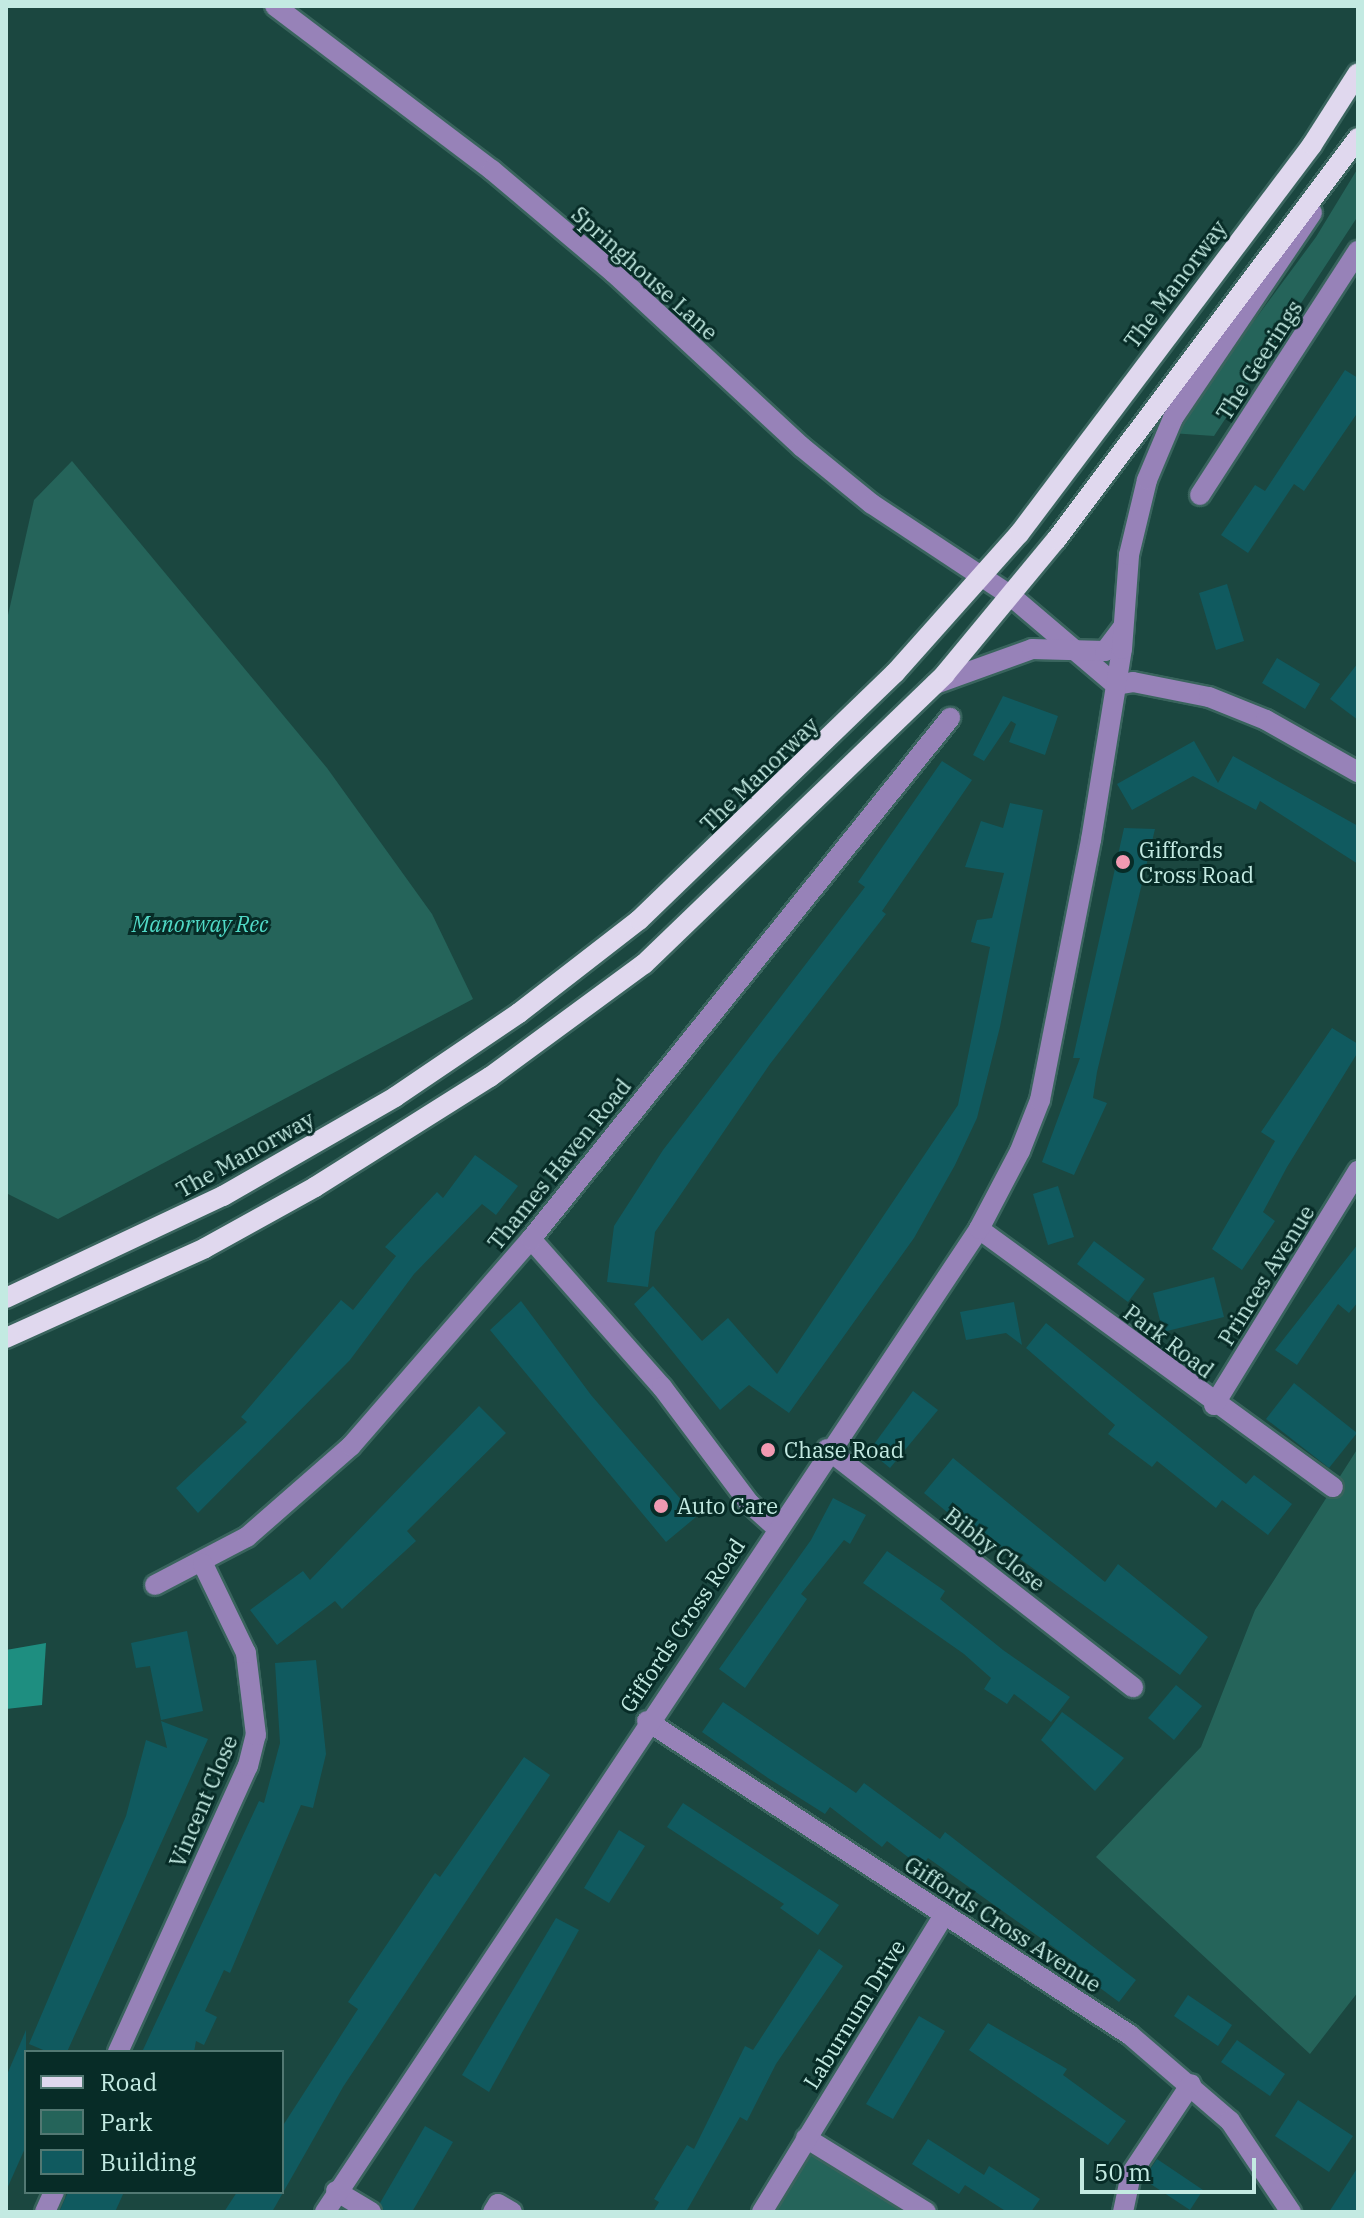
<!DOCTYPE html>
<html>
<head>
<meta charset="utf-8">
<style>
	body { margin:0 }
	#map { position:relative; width:1364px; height:2218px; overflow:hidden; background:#1b4740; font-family:"IBM Plex Serif",serif }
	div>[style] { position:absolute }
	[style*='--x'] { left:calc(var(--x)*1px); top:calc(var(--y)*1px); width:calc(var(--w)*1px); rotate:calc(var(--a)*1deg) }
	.green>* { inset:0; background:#25645a }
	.forest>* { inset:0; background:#1e8e80 }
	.building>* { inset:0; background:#105a5f }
	.roads { filter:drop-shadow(2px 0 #39645d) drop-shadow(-2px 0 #39645d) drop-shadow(0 2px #39645d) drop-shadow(0 -2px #39645d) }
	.minor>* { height:20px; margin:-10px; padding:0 10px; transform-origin:10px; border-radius:10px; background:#9782b8 }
	.major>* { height:20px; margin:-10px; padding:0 10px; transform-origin:10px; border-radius:10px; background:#e0d8ee }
	.dots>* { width:22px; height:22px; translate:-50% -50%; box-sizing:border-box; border:4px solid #072c27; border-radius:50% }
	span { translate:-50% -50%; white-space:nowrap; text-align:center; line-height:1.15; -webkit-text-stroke:6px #072c27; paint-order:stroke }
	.street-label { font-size:22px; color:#c3eae2 }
	.poi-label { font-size:22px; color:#c3eae2 }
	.left { translate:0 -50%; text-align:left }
	.park-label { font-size:22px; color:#50d9c6; font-style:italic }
	.frame { position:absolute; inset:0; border:8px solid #c3eae2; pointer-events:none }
	.legend { position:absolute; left:24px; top:2050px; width:260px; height:144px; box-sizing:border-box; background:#072c27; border:2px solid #527872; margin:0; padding:10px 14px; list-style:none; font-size:24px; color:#c3eae2 }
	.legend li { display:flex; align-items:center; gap:16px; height:40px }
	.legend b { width:40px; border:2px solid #527872 }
	.scale { position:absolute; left:1080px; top:2158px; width:176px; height:36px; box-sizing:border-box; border:4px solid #c3eae2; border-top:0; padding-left:10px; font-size:24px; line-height:28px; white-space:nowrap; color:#c3eae2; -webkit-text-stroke:6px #072c27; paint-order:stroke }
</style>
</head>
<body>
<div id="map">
	<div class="green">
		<div style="clip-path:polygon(1358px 168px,1358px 216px,1214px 436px,1171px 433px,1316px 237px)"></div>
		<div style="clip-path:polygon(72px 461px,327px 768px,432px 914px,473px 999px,58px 1219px,6px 1193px,6px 624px,34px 500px)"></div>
		<div style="clip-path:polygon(1358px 1448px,1358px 1992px,1310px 2054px,1096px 1857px,1201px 1747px,1255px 1610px)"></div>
		<div style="clip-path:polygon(806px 2138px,926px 2212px,762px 2212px)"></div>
	</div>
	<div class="forest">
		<div style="clip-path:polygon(46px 1643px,42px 1705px,6px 1709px,6px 1650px)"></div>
	</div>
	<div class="building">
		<div style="clip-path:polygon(1345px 370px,1358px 378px,1358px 412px,1304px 491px,1294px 484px,1248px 553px,1221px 535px,1255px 485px,1265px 491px)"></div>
		<div style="clip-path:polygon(1227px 584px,1244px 641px,1216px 650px,1199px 593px)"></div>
		<div style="clip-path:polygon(1277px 658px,1320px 684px,1305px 709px,1262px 683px)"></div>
		<div style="clip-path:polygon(1358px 663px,1358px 720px,1330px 699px)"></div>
		<div style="clip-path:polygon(1003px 696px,1058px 716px,1045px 755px,1009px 742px,1016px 724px,1011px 721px,984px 761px,973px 755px)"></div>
		<div style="clip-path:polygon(1194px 741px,1218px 783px,1233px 756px,1358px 826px,1358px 864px,1260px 801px,1256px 810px,1193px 776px,1132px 810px,1117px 784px)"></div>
		<div style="clip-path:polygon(942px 761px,972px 780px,882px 911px,886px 914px,770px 1064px,655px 1232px,648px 1287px,607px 1282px,614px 1226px,663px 1150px,865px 887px,858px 882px)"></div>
		<div style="clip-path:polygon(1010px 803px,1043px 810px,1000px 1027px,977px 1118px,955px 1165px,914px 1238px,789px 1413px,749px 1385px,720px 1410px,634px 1304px,653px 1286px,702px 1341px,728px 1318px,777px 1374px,958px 1105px,990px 947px,971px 942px,977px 920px,992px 918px,1004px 873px,965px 867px,981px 821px,1003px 828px)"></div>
		<div style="clip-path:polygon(1124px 828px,1155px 829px,1097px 1072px,1093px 1098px,1107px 1103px,1074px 1175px,1042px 1162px,1080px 1058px,1073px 1058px)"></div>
		<div style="clip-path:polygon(1332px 1028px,1358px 1044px,1358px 1052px,1287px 1167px,1263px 1212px,1275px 1221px,1242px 1270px,1212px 1249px,1275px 1141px,1261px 1132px)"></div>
		<div style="clip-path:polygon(475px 1155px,518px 1186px,496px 1215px,482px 1204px,414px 1274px,350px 1360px,198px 1513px,176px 1488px,247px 1422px,241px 1417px,341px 1300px,353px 1310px,396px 1256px,385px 1247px,437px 1192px,443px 1198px)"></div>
		<div style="clip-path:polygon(1058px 1186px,1074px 1237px,1048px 1245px,1033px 1194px)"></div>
		<div style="clip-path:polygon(1094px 1241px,1145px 1279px,1128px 1302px,1077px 1264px)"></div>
		<div style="clip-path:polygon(1358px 1244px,1358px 1302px,1349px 1313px,1338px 1304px,1297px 1365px,1275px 1350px)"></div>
		<div style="clip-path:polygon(1214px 1277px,1224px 1317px,1163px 1332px,1153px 1293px)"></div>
		<div style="clip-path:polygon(521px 1301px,591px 1395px,696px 1517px,666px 1542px,490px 1330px)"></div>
		<div style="clip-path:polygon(1014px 1302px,1022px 1345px,1006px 1333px,966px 1340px,960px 1312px)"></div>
		<div style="clip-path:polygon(1046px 1323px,1246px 1484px,1254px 1475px,1292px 1504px,1268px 1535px,1222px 1500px,1216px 1508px,1157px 1461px,1152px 1467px,1108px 1434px,1115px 1425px,1026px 1348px)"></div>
		<div style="clip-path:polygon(1294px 1383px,1357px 1433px,1329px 1468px,1266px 1419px)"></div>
		<div style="clip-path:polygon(913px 1391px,938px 1410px,890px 1468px,869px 1451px)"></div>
		<div style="clip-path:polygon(479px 1406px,506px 1433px,407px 1531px,416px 1541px,342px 1609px,335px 1601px,277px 1645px,250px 1610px,303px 1571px,310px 1580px)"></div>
		<div style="clip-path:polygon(953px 1458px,1105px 1582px,1118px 1564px,1208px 1637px,1180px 1675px,1012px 1553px,981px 1540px,924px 1493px)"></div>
		<div style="clip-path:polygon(833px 1498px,866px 1515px,850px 1544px,844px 1540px,801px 1594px,807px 1599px,745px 1688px,719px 1669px,811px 1540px)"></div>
		<div style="clip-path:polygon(887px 1551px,945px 1591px,940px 1599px,1003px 1650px,1070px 1697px,1051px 1722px,1014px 1694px,1007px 1704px,984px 1689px,991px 1678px,964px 1654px,863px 1583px)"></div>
		<div style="clip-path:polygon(187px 1631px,203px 1711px,161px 1720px,150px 1666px,136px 1668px,131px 1643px)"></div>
		<div style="clip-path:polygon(316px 1660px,326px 1754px,313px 1808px,301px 1805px,230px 1973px,224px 1970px,205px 2011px,217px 2017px,204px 2045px,196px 2041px,194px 2052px,142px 2052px,259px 1801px,264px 1803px,280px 1743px,275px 1663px)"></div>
		<div style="clip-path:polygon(1176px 1685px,1202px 1706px,1174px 1740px,1148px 1718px)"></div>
		<div style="clip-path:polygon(723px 1702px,856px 1793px,864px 1783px,940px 1839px,945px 1832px,1136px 1980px,1119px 2002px,1073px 1968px,1077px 1964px,928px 1858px,921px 1867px,887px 1841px,882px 1847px,830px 1807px,825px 1814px,768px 1778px,702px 1732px)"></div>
		<div style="clip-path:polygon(1062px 1712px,1124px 1758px,1095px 1791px,1041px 1740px)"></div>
		<div style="clip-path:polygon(161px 1721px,208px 1739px,67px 2052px,48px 2052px,29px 2044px,126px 1816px,146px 1740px,167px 1748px)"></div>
		<div style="clip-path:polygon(524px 1757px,550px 1775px,343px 2087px,272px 2212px,224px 2212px,237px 2192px,282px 2192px,282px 2127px,358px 2009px,348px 2002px,435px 1873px,440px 1877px)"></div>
		<div style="clip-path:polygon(683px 1803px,839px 1905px,818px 1935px,780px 1908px,784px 1904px,667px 1827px)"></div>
		<div style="clip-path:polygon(619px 1830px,645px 1846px,609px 1903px,584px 1888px)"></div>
		<div style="clip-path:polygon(556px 1918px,579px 1930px,489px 2092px,462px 2075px)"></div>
		<div style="clip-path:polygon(819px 1949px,843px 1966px,776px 2064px,747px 2121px,740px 2117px,686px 2212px,653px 2212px,659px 2202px,654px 2199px,687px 2145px,694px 2149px,745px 2046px,753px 2050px)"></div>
		<div style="clip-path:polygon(1188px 1995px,1232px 2025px,1218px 2046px,1174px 2016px)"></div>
		<div style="clip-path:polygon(919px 2016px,945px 2031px,893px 2119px,866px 2104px)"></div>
		<div style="clip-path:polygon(988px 2023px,1067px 2069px,1063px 2075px,1126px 2121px,1108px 2145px,969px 2050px)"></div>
		<div style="clip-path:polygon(26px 2030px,26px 2146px,6px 2191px,6px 2077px)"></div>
		<div style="clip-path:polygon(1237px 2040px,1285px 2074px,1270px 2096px,1221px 2062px)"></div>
		<div style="clip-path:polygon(1298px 2100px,1353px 2136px,1329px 2172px,1275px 2136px)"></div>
		<div style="clip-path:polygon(425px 2126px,453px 2142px,412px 2212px,384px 2212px,380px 2203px)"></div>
		<div style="clip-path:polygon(928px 2139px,984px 2175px,989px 2166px,1040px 2199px,1031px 2212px,1007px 2212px,965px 2185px,959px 2194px,912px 2164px)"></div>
		<div style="clip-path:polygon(1157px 2159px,1203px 2190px,1190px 2210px,1143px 2179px)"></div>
		<div style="clip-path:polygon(1358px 2167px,1358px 2212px,1329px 2212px)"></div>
		<div style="clip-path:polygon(68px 2192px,124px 2192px,115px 2212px,59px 2212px)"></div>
	</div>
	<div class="roads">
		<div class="minor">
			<div style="--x:275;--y:6;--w:272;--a:37.1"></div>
			<div style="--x:492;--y:170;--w:160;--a:40.2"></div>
			<div style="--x:614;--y:273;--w:256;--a:42.8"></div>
			<div style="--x:802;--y:447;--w:90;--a:39.2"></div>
			<div style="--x:872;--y:504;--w:167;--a:33.5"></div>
			<div style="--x:1011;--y:596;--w:138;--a:40.3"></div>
			<div style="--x:1200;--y:495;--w:291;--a:-57.1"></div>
			<div style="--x:935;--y:684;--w:103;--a:-19.8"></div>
			<div style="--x:1032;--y:649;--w:73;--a:1.6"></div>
			<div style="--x:1105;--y:651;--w:30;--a:-53"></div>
			<div style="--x:1116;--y:685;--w:17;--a:-10"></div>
			<div style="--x:1133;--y:682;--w:77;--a:11.2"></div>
			<div style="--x:1209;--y:697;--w:61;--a:22"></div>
			<div style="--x:1266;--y:720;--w:106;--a:29.5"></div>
			<div style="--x:979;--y:1229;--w:438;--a:36.1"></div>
			<div style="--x:531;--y:1239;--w:198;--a:48.5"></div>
			<div style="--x:662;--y:1387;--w:145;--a:53.1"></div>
			<div style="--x:749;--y:1503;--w:36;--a:42"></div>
			<div style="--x:1214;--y:1405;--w:275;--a:-58.4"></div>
			<div style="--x:827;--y:1449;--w:388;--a:37.9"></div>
			<div style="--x:155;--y:1585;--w:104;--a:-27.6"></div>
			<div style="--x:247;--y:1537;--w:138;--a:-41.2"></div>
			<div style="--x:351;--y:1446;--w:274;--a:-49"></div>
			<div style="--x:531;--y:1239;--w:669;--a:-51.19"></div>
			<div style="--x:647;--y:1721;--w:576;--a:33.03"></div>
			<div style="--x:1130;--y:2035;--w:132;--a:40.7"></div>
			<div style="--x:1230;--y:2121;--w:110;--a:56.2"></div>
			<div style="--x:118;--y:2052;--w:314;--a:-65.6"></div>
			<div style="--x:248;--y:1766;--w:32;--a:-76"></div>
			<div style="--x:256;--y:1735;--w:83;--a:-97"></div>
			<div style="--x:246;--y:1653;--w:99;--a:-115.8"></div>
			<div style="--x:806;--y:2138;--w:141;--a:31.7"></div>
			<div style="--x:336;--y:2191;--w:41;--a:31"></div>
			<div style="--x:45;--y:2212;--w:22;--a:-66"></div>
			<div style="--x:325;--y:2212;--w:1181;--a:-56.36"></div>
			<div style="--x:979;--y:1229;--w:88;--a:-62.3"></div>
			<div style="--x:1020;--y:1151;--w:55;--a:-68.6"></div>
			<div style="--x:1040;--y:1100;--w:265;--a:-78.9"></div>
			<div style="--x:1091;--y:840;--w:193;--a:-80.8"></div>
			<div style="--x:1122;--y:649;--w:94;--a:-85.7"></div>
			<div style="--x:1129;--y:555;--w:77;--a:-76.5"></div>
			<div style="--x:1147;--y:480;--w:67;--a:-67.2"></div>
			<div style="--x:1173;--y:418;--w:248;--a:-55.9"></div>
			<div style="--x:493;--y:2212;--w:9;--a:-58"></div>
			<div style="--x:498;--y:2204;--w:16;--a:30"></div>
			<div style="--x:762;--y:2212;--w:348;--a:-58.5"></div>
			<div style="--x:1123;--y:2212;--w:39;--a:-78"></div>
			<div style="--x:1131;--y:2174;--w:108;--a:-56.3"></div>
		</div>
		<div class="major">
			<div style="--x:6;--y:1298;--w:240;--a:-25.2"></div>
			<div style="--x:223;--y:1196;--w:198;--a:-29.9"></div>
			<div style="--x:395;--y:1097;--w:150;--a:-34.1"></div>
			<div style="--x:519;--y:1013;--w:152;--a:-37.8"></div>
			<div style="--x:639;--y:920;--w:356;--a:-44"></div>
			<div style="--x:895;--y:673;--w:186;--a:-48.3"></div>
			<div style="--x:1019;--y:534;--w:487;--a:-53"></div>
			<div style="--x:1312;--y:145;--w:85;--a:-57.4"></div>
			<div style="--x:6;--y:1338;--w:218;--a:-24.3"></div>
			<div style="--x:205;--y:1248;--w:126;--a:-29"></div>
			<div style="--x:315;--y:1187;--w:207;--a:-32.2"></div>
			<div style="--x:490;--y:1077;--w:191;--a:-36.3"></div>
			<div style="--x:644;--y:964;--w:418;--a:-43.9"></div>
			<div style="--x:945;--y:674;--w:174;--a:-50.4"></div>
			<div style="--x:1056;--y:540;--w:503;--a:-53.08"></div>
		</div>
	</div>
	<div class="dots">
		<div style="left:1123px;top:862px;background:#f19ab2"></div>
		<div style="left:768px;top:1450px;background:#f19ab2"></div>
		<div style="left:661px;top:1506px;background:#f19ab2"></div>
	</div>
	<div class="street-label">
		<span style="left:645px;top:273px;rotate:42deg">Springhouse Lane</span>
		<span style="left:1175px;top:284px;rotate:-53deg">The Manorway</span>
		<span style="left:1259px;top:360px;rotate:-57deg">The Geerings</span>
		<span style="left:759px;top:774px;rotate:-44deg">The Manorway</span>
		<span style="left:245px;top:1154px;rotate:-29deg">The Manorway</span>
		<span style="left:559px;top:1164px;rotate:-51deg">Thames Haven Road</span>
		<span style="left:1266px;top:1275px;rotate:-58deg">Princes Avenue</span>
		<span style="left:1169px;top:1341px;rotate:37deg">Park Road</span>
		<span style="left:995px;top:1549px;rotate:38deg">Bibby Close</span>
		<span style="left:682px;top:1625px;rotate:-56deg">Giffords Cross Road</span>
		<span style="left:203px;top:1801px;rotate:-67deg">Vincent Close</span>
		<span style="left:1003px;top:1924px;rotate:33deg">Giffords Cross Avenue</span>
		<span style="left:854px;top:2014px;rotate:-58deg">Laburnum Drive</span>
	</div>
	<div class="poi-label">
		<span class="left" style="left:1139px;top:862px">Giffords<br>Cross Road</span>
		<span class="left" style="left:784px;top:1450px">Chase Road</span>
		<span class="left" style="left:677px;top:1506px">Auto Care</span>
	</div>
	<div class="park-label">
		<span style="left:200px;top:924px">Manorway Rec</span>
	</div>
	<div class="frame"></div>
	<ul class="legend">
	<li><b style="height:10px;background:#e0d8ee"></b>Road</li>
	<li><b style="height:22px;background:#25645a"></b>Park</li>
	<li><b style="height:22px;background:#105a5f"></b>Building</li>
	</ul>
	<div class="scale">50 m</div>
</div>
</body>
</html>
